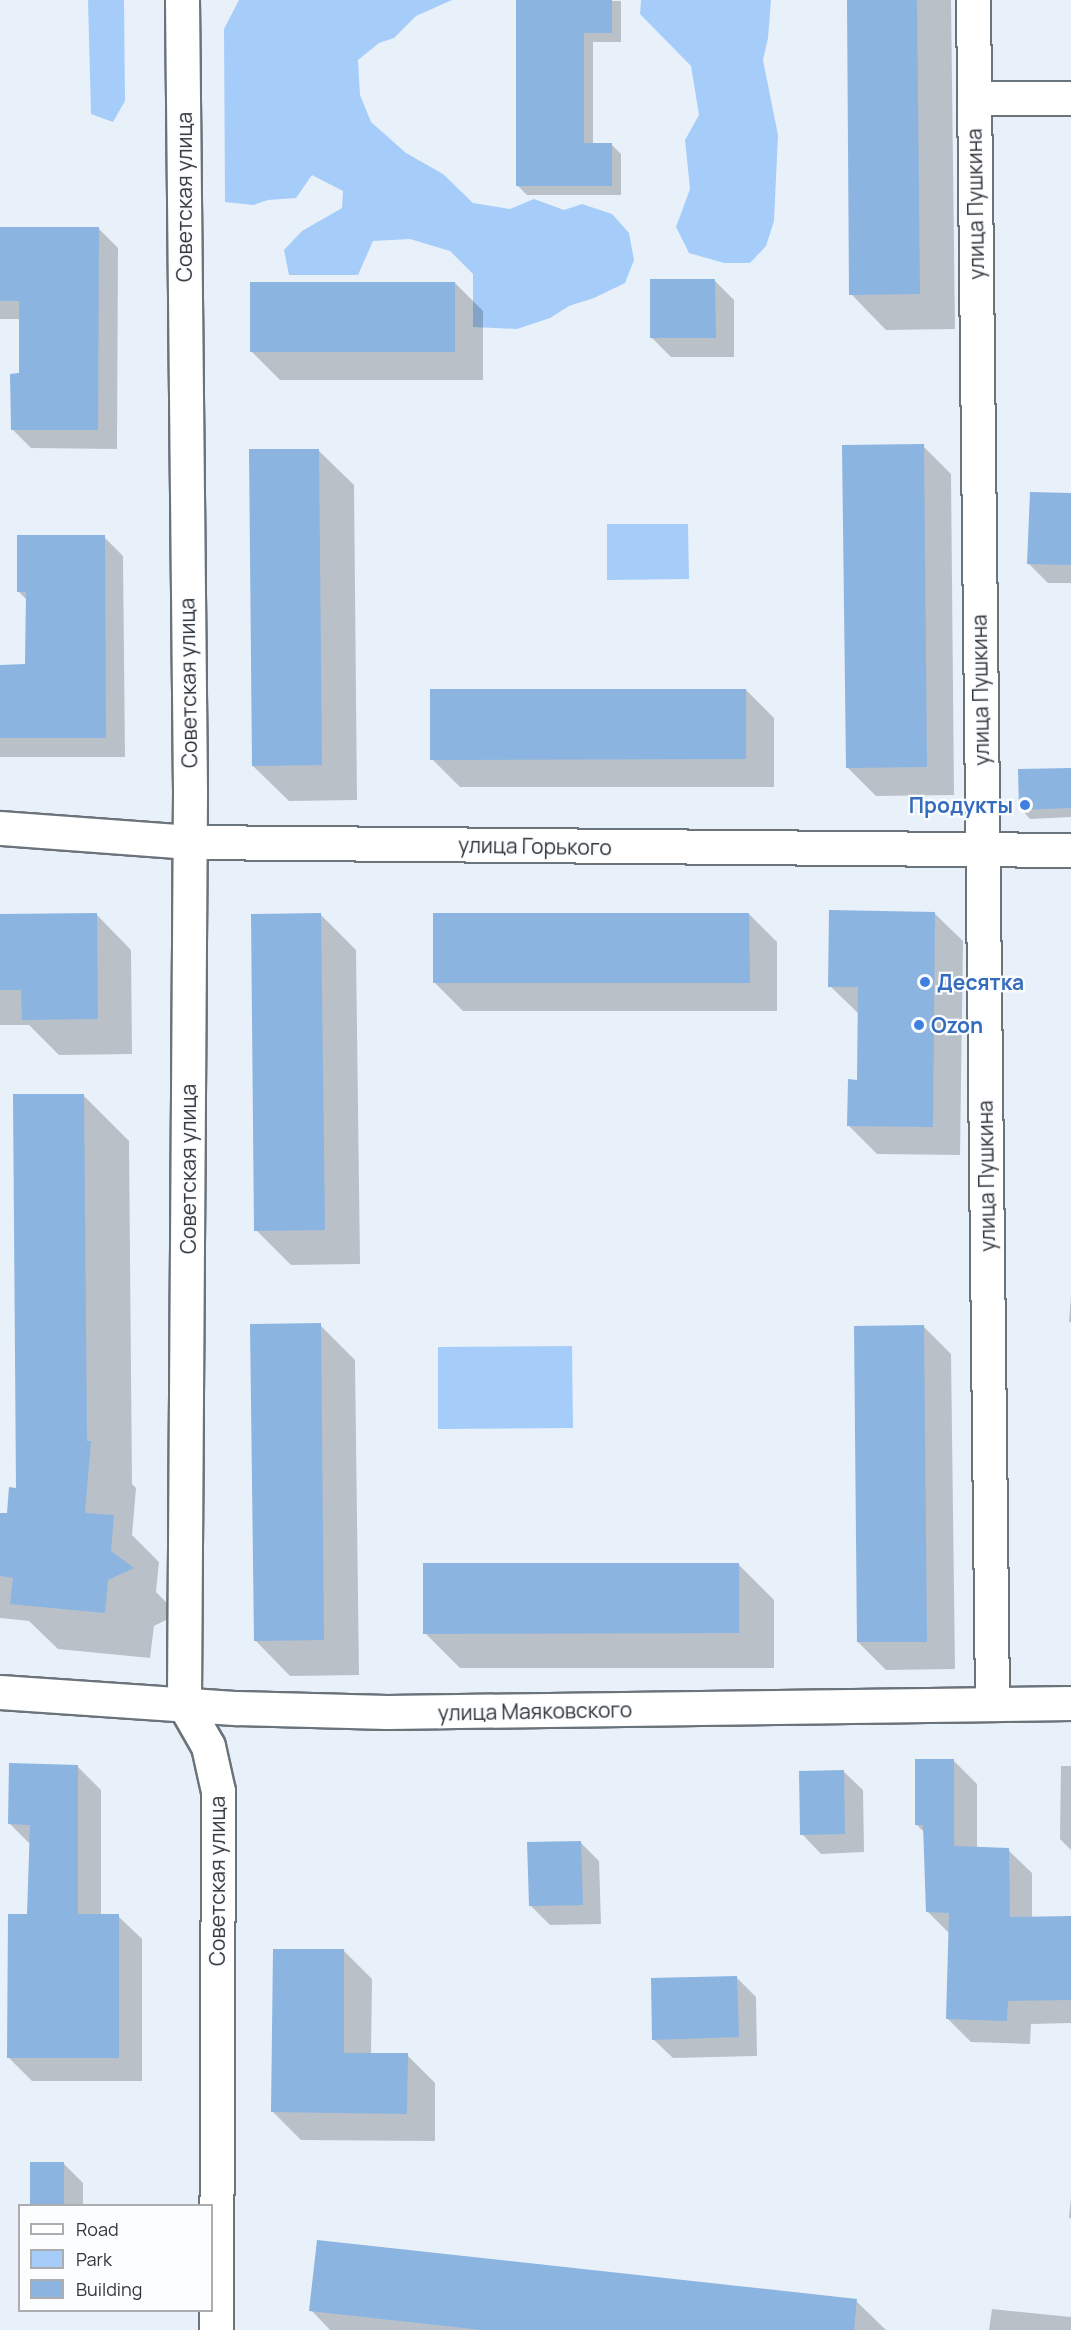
<!DOCTYPE html>
<html>
<head>
<meta charset="utf-8">
<style>
	body { margin:0 }
	#map { position:relative; width:1071px; height:2330px; overflow:hidden; background:#e8f1fa; font-family:Manrope,sans-serif }
	div>[style] { position:absolute }
	[style*='--x'] { left:calc(var(--x)*1px); top:calc(var(--y)*1px); width:calc(var(--w)*1px); rotate:calc(var(--a)*1deg) }
	.green>* { inset:0; background:#a6cdf9 }
	.shadow>* { inset:0; background:#0003 }
	.building>* { inset:0; background:#8bb4e1 }
	.roads { filter:drop-shadow(2px 0 #6b737b) drop-shadow(-2px 0 #6b737b) drop-shadow(0 2px #6b737b) drop-shadow(0 -2px #6b737b) }
	.street>* { height:33px; margin:-16.5px; padding:0 16.5px; transform-origin:16.5px; border-radius:16.5px; background:#fff }
	.secondary>* { height:33px; margin:-16.5px; padding:0 16.5px; transform-origin:16.5px; border-radius:16.5px; background:#fff }
	.dots>* { width:16px; height:16px; translate:-50% -50%; box-sizing:border-box; border:3px solid #fbfdff; border-radius:50% }
	span { translate:-50% -50%; white-space:nowrap; text-align:center; line-height:1.15; -webkit-text-stroke:4.5px #fbfdff; paint-order:stroke }
	.street-label { font-size:21px; color:#33363a }
	.shop-label { font-size:21px; color:#366cbe; font-weight:700 }
	.right { translate:-100% -50%; text-align:right }
	.left { translate:0 -50%; text-align:left }
	.legend { position:absolute; left:18px; top:2204px; width:195px; height:108px; box-sizing:border-box; background:#fbfdff; border:2px solid #abadb0; margin:0; padding:8px 10px; list-style:none; font-size:18px; color:#33363a }
	.legend li { display:flex; align-items:center; gap:12px; height:30px }
	.legend b { width:30px; border:2px solid #abadb0 }
</style>
</head>
<body>
<div id="map">
	<div class="green">
		<div style="clip-path:polygon(88px 0,124px 0,125px 101px,113px 122px,91px 114px)"></div>
		<div style="clip-path:polygon(239px 0,452px 0,416px 16px,394px 38px,379px 43px,358px 60px,360px 95px,371px 122px,406px 153px,443px 174px,473px 203px,510px 209px,534px 199px,564px 210px,582px 204px,612px 214px,629px 233px,634px 260px,625px 283px,594px 298px,569px 306px,550px 318px,517px 329px,473px 327px,473px 274px,450px 251px,410px 239px,373px 241px,358px 275px,289px 275px,284px 250px,302px 231px,342px 208px,343px 191px,312px 175px,296px 198px,268px 200px,253px 205px,225px 202px,224px 29px)"></div>
		<div style="clip-path:polygon(641px 0,771px 0,768px 38px,763px 60px,778px 135px,774px 221px,766px 246px,750px 263px,724px 263px,689px 253px,676px 227px,690px 189px,685px 140px,699px 115px,691px 66px,640px 14px)"></div>
		<div style="clip-path:polygon(607px 524px,688px 524px,689px 579px,607px 580px)"></div>
		<div style="clip-path:polygon(572px 1346px,573px 1428px,438px 1429px,438px 1347px)"></div>
	</div>
	<div class="shadow">
		<div style="clip-path:polygon(517px 0,621px 1px,621px 42px,593px 42px,593px 145px,612px 145px,621px 154px,621px 195px,527px 195px,517px 185px)"></div>
		<div style="clip-path:polygon(848px 0,951px 0,955px 329px,886px 330px,851px 294px)"></div>
		<div style="clip-path:polygon(0 228px,98px 228px,118px 248px,117px 449px,31px 448px,12px 429px,21px 375px,20px 319px,0 319px)"></div>
		<div style="clip-path:polygon(715px 281px,734px 300px,734px 357px,671px 357px,651px 337px)"></div>
		<div style="clip-path:polygon(455px 283px,483px 311px,483px 380px,280px 380px,252px 352px)"></div>
		<div style="clip-path:polygon(923px 446px,951px 474px,954px 795px,876px 796px,848px 768px)"></div>
		<div style="clip-path:polygon(318px 450px,354px 485px,357px 800px,289px 801px,253px 766px)"></div>
		<div style="clip-path:polygon(1071px 495px,1071px 583px,1048px 583px,1028px 563px)"></div>
		<div style="clip-path:polygon(104px 537px,123px 556px,125px 757px,0 757px,0 666px,27px 666px,27px 600px,18px 591px)"></div>
		<div style="clip-path:polygon(746px 690px,774px 718px,774px 787px,460px 787px,432px 759px)"></div>
		<div style="clip-path:polygon(1071px 769px,1071px 817px,1030px 819px,1021px 809px)"></div>
		<div style="clip-path:polygon(934px 913px,963px 941px,960px 1155px,877px 1154px,849px 1126px,859px 1081px,859px 1014px,830px 986px)"></div>
		<div style="clip-path:polygon(96px 914px,131px 950px,132px 1054px,59px 1055px,29px 1025px,0 1025px,0 915px)"></div>
		<div style="clip-path:polygon(749px 914px,777px 942px,777px 1011px,463px 1011px,435px 983px)"></div>
		<div style="clip-path:polygon(321px 915px,356px 950px,360px 1264px,291px 1265px,256px 1230px)"></div>
		<div style="clip-path:polygon(83px 1095px,129px 1141px,132px 1484px,136px 1488px,132px 1535px,159px 1562px,156px 1592px,178px 1614px,154px 1626px,150px 1658px,58px 1649px,29px 1621px,0 1618px,0 1514px,8px 1515px,17px 1489px)"></div>
		<div style="clip-path:polygon(1071px 1296px,1071px 1323px,1069px 1321px)"></div>
		<div style="clip-path:polygon(320px 1325px,355px 1360px,359px 1675px,290px 1676px,255px 1640px)"></div>
		<div style="clip-path:polygon(923px 1326px,951px 1354px,955px 1669px,886px 1670px,858px 1642px)"></div>
		<div style="clip-path:polygon(739px 1565px,774px 1600px,774px 1668px,460px 1668px,425px 1633px)"></div>
		<div style="clip-path:polygon(954px 1761px,977px 1784px,977px 1848px,1008px 1850px,1032px 1873px,1032px 1918px,1071px 1917px,1071px 2023px,1031px 2024px,1030px 2044px,971px 2042px,948px 2019px,950px 1934px,928px 1912px,925px 1833px,916px 1824px)"></div>
		<div style="clip-path:polygon(77px 1766px,101px 1790px,101px 1916px,118px 1916px,142px 1939px,142px 2081px,32px 2081px,8px 2057px,29px 1916px,31px 1845px,10px 1824px)"></div>
		<div style="clip-path:polygon(1061px 1766px,1071px 1766px,1071px 1850px,1060px 1839px)"></div>
		<div style="clip-path:polygon(843px 1771px,863px 1790px,864px 1852px,821px 1854px,802px 1834px)"></div>
		<div style="clip-path:polygon(580px 1842px,599px 1861px,601px 1924px,550px 1925px,531px 1906px)"></div>
		<div style="clip-path:polygon(344px 1951px,372px 1979px,371px 2054px,407px 2055px,435px 2083px,435px 2141px,301px 2140px,273px 2112px)"></div>
		<div style="clip-path:polygon(737px 1978px,756px 1997px,757px 2056px,673px 2058px,653px 2039px)"></div>
		<div style="clip-path:polygon(32px 2164px,64px 2164px,83px 2183px,83px 2206px,31px 2206px)"></div>
		<div style="clip-path:polygon(1071px 2198px,1071px 2219px,1069px 2217px)"></div>
		<div style="clip-path:polygon(856px 2301px,886px 2330px,330px 2330px,311px 2310px)"></div>
		<div style="clip-path:polygon(992px 2309px,1071px 2317px,1071px 2330px,989px 2330px)"></div>
	</div>
	<div class="building">
		<div style="clip-path:polygon(516px 0,612px 0,612px 33px,584px 33px,584px 143px,612px 143px,612px 186px,516px 186px)"></div>
		<div style="clip-path:polygon(847px 0,917px 0,920px 294px,849px 295px)"></div>
		<div style="clip-path:polygon(0 227px,99px 227px,98px 430px,11px 430px,10px 374px,19px 373px,19px 301px,0 301px)"></div>
		<div style="clip-path:polygon(650px 279px,715px 279px,716px 338px,650px 338px)"></div>
		<div style="clip-path:polygon(250px 282px,455px 282px,455px 352px,250px 352px)"></div>
		<div style="clip-path:polygon(924px 444px,927px 767px,846px 768px,842px 445px)"></div>
		<div style="clip-path:polygon(249px 449px,319px 449px,322px 765px,252px 766px)"></div>
		<div style="clip-path:polygon(1030px 492px,1071px 493px,1071px 565px,1027px 564px)"></div>
		<div style="clip-path:polygon(17px 535px,105px 535px,106px 738px,0 738px,0 665px,25px 664px,26px 592px,17px 592px)"></div>
		<div style="clip-path:polygon(430px 689px,746px 689px,746px 759px,430px 760px)"></div>
		<div style="clip-path:polygon(1071px 768px,1071px 808px,1019px 810px,1018px 769px)"></div>
		<div style="clip-path:polygon(829px 910px,935px 912px,933px 1127px,847px 1126px,848px 1079px,857px 1080px,858px 987px,828px 987px)"></div>
		<div style="clip-path:polygon(97px 913px,98px 1019px,22px 1020px,21px 990px,0 990px,0 914px)"></div>
		<div style="clip-path:polygon(321px 913px,325px 1230px,254px 1231px,251px 914px)"></div>
		<div style="clip-path:polygon(433px 913px,749px 913px,750px 983px,433px 983px)"></div>
		<div style="clip-path:polygon(13px 1094px,84px 1094px,87px 1441px,91px 1441px,85px 1513px,114px 1515px,111px 1551px,134px 1568px,108px 1580px,105px 1613px,10px 1604px,13px 1578px,0 1576px,0 1513px,7px 1513px,9px 1487px,16px 1488px)"></div>
		<div style="clip-path:polygon(321px 1323px,324px 1640px,254px 1641px,250px 1324px)"></div>
		<div style="clip-path:polygon(924px 1325px,927px 1642px,857px 1642px,854px 1326px)"></div>
		<div style="clip-path:polygon(423px 1563px,739px 1563px,739px 1633px,423px 1634px)"></div>
		<div style="clip-path:polygon(915px 1759px,954px 1759px,954px 1846px,1009px 1848px,1010px 1917px,1071px 1916px,1071px 2000px,1008px 2001px,1007px 2021px,946px 2019px,949px 1913px,926px 1912px,923px 1825px,915px 1825px)"></div>
		<div style="clip-path:polygon(9px 1763px,78px 1765px,78px 1914px,119px 1914px,119px 2058px,7px 2058px,8px 1914px,27px 1914px,30px 1825px,8px 1824px)"></div>
		<div style="clip-path:polygon(844px 1770px,845px 1834px,800px 1835px,799px 1771px)"></div>
		<div style="clip-path:polygon(581px 1841px,583px 1905px,529px 1906px,527px 1842px)"></div>
		<div style="clip-path:polygon(273px 1949px,344px 1949px,344px 2053px,408px 2053px,407px 2114px,271px 2112px)"></div>
		<div style="clip-path:polygon(737px 1976px,739px 2037px,652px 2040px,651px 1978px)"></div>
		<div style="clip-path:polygon(30px 2162px,64px 2162px,64px 2205px,30px 2205px)"></div>
		<div style="clip-path:polygon(317px 2240px,857px 2299px,854px 2330px,482px 2330px,309px 2311px)"></div>
	</div>
	<div class="roads">
		<div class="street">
			<div style="--x:973;--y:0;--w:1704;--a:89.36"></div>
			<div style="--x:974;--y:98;--w:97;--a:0"></div>
			<div style="--x:0;--y:828;--w:191;--a:4.2"></div>
			<div style="--x:190;--y:842;--w:881;--a:0.52"></div>
			<div style="--x:184;--y:1704;--w:48;--a:60.3"></div>
			<div style="--x:208;--y:1746;--w:46;--a:77.5"></div>
			<div style="--x:218;--y:1791;--w:539;--a:90.21"></div>
		</div>
		<div class="secondary">
			<div style="--x:182;--y:0;--w:793;--a:89.42"></div>
			<div style="--x:190;--y:793;--w:911;--a:90.38"></div>
			<div style="--x:0;--y:1692;--w:238;--a:3.9"></div>
			<div style="--x:237;--y:1708;--w:150;--a:1.5"></div>
			<div style="--x:387;--y:1712;--w:684;--a:-0.75"></div>
		</div>
	</div>
	<div class="dots">
		<div style="left:1025px;top:805px;background:#3f7fe0"></div>
		<div style="left:925px;top:982px;background:#3f7fe0"></div>
		<div style="left:919px;top:1025px;background:#3f7fe0"></div>
	</div>
	<div class="street-label">
		<span style="left:184px;top:197px;rotate:-90deg">Советская улица</span>
		<span style="left:975px;top:204px;rotate:-91deg">улица Пушкина</span>
		<span style="left:188px;top:683px;rotate:-91deg">Советская улица</span>
		<span style="left:980px;top:690px;rotate:-91deg">улица Пушкина</span>
		<span style="left:535px;top:846px;rotate:1deg">улица Горького</span>
		<span style="left:188px;top:1169px;rotate:-90deg">Советская улица</span>
		<span style="left:986px;top:1176px;rotate:-91deg">улица Пушкина</span>
		<span style="left:535px;top:1711px;rotate:-1deg">улица Маяковского</span>
		<span style="left:217px;top:1881px;rotate:-90deg">Советская улица</span>
	</div>
	<div class="shop-label">
		<span class="right" style="left:1013px;top:805px">Продукты</span>
		<span class="left" style="left:937px;top:982px">Десятка</span>
		<span class="left" style="left:931px;top:1025px">Ozon</span>
	</div>
	<ul class="legend">
	<li><b style="height:8px;background:#fff"></b>Road</li>
	<li><b style="height:16px;background:#a6cdf9"></b>Park</li>
	<li><b style="height:16px;background:#8bb4e1"></b>Building</li>
	</ul>
</div>
</body>
</html>
